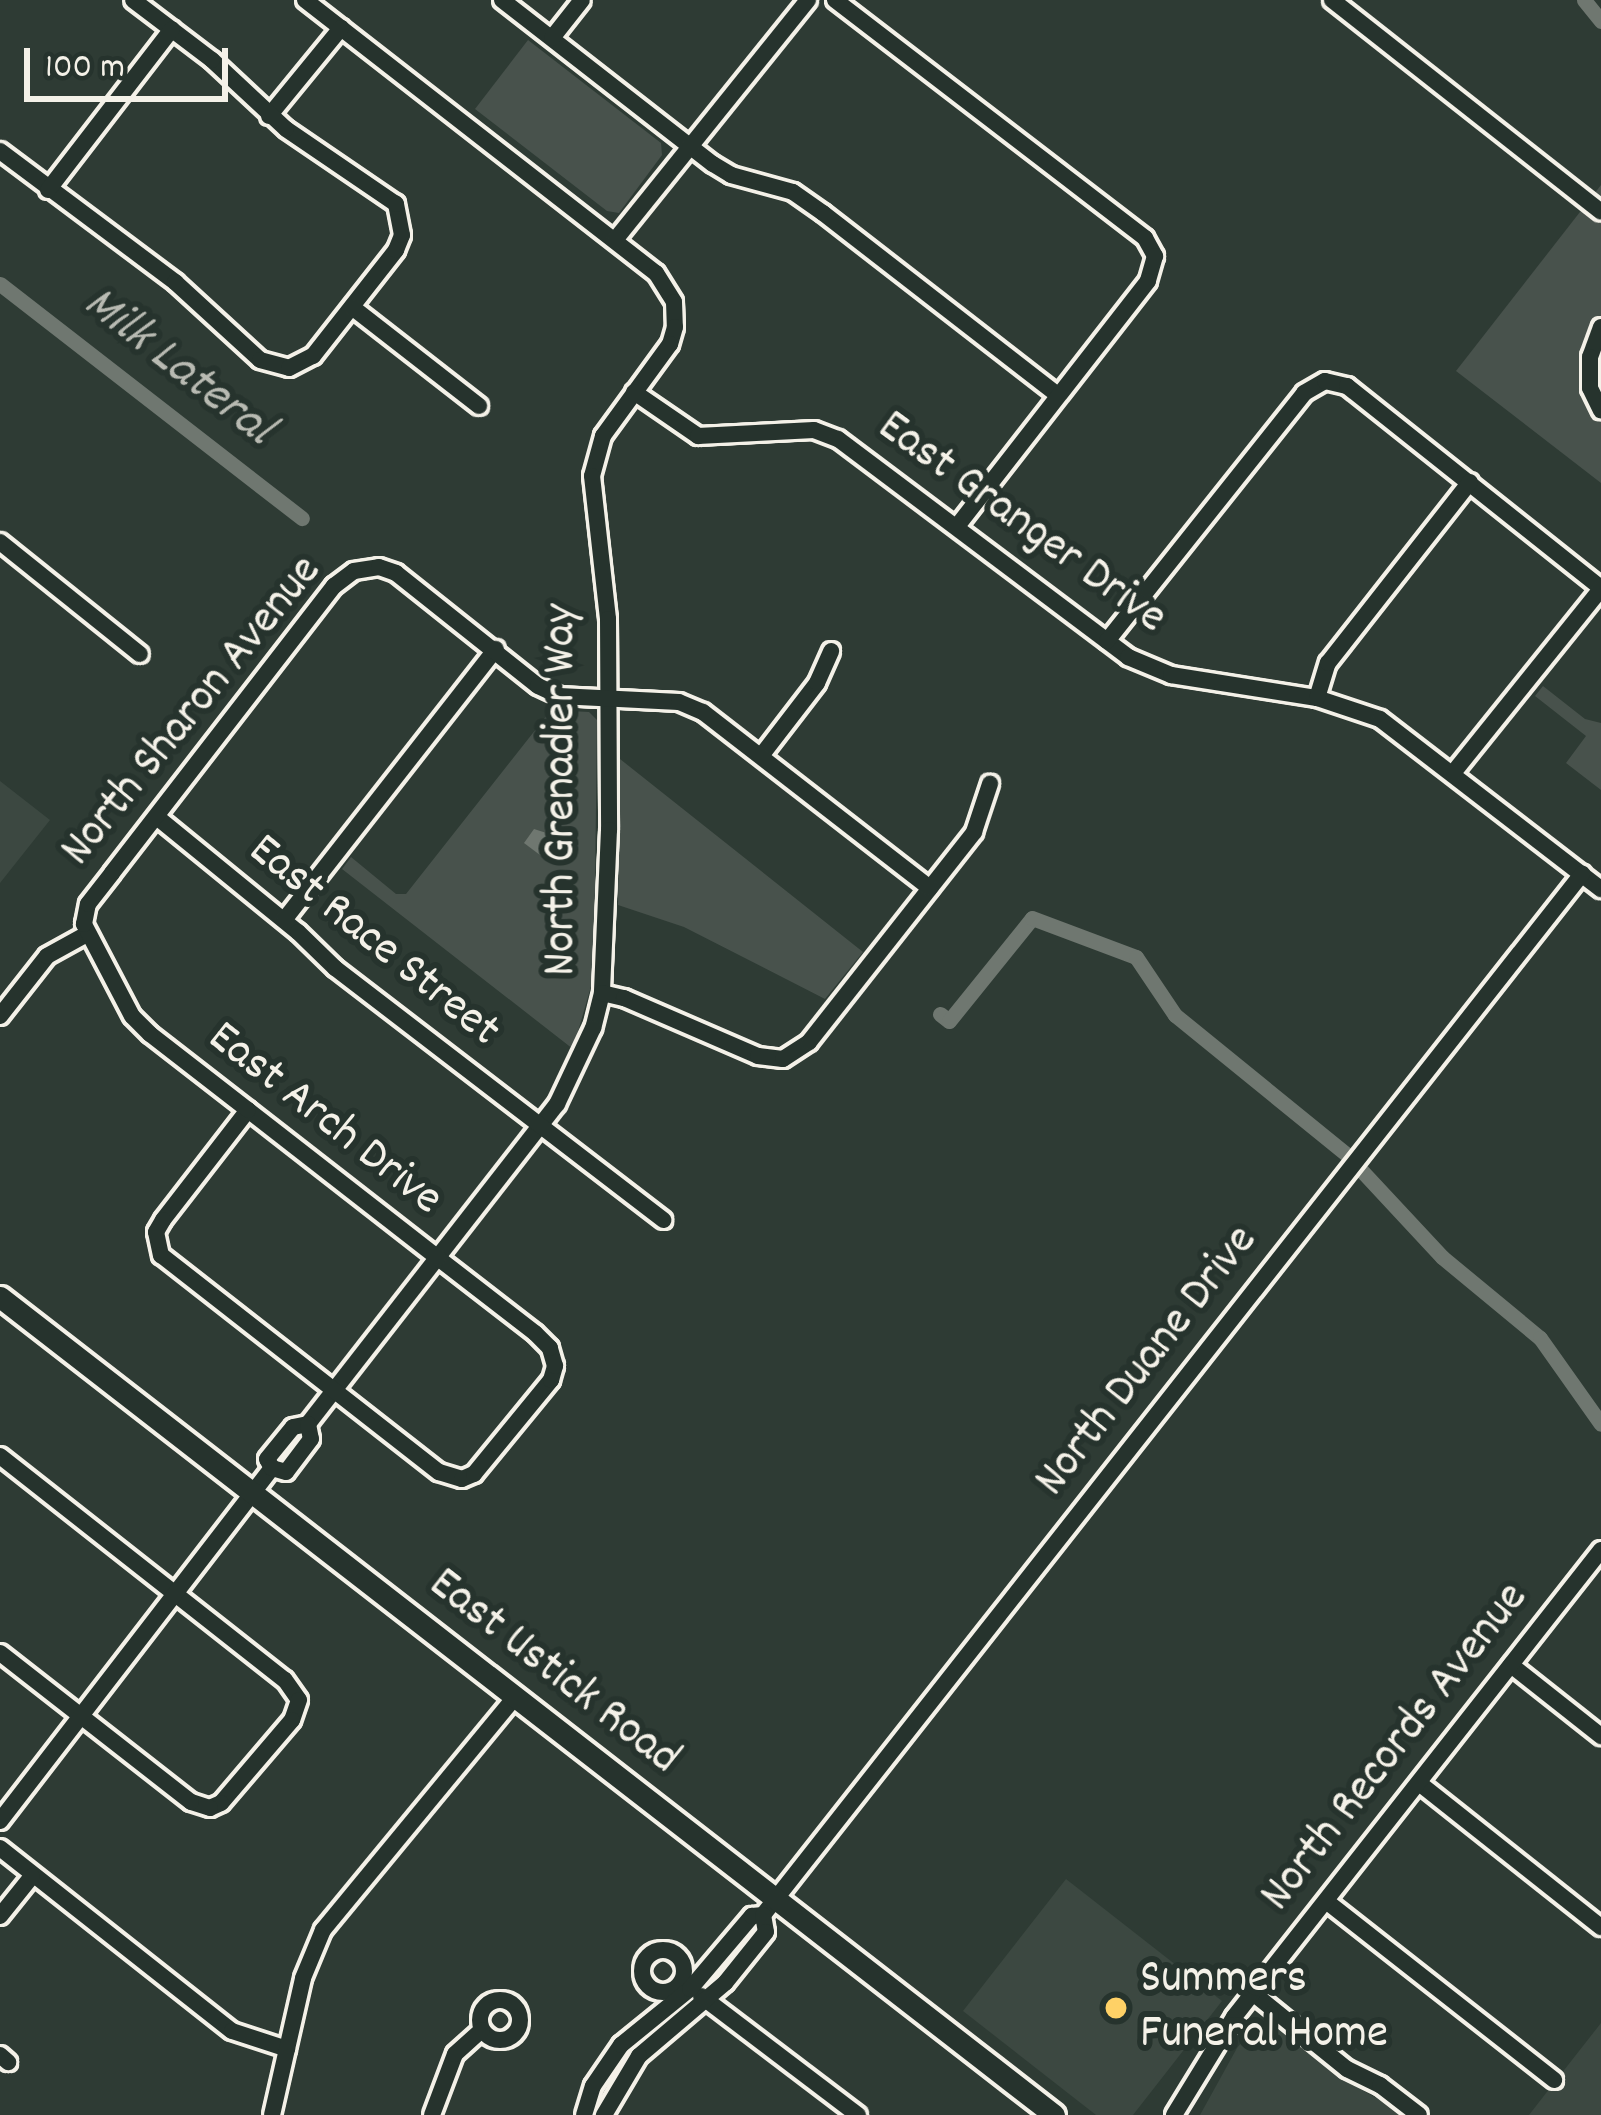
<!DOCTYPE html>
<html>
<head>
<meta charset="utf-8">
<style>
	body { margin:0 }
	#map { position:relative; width:1601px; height:2115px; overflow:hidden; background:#2e3b34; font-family:Dekko,sans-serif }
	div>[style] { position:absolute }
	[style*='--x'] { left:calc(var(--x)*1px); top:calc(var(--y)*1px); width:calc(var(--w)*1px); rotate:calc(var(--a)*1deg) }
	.built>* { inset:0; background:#3c4841 }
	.green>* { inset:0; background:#48524c }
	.water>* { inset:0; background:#6f7770 }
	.canal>* { height:15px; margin:-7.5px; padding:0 7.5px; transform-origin:7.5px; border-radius:7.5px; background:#6f7770 }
	.roads { filter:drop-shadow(3px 0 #f4f1e8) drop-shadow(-3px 0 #f4f1e8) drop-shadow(0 3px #f4f1e8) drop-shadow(0 -3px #f4f1e8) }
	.minor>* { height:16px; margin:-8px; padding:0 8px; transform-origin:8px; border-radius:8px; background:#26332d }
	.minor>.ring { margin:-8px; padding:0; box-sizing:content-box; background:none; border:16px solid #26332d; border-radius:50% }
	.major>* { height:21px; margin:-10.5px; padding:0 10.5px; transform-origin:10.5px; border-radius:10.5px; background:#26332d }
	.dots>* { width:33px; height:33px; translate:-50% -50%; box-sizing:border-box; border:6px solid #26332d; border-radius:50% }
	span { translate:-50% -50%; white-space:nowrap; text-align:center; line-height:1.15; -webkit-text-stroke:12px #26332d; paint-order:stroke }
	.street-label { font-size:48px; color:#f4f1e8 }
	.poi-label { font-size:48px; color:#f4f1e8 }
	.left { translate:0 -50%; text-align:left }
	.water-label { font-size:51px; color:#b8bab2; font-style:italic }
	.scale { position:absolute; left:24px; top:48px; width:204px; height:54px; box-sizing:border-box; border:6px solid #f4f1e8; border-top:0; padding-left:15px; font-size:36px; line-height:42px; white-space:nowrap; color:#f4f1e8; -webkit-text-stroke:9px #26332d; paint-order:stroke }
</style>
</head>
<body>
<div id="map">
	<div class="built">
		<div style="clip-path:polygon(0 781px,50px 820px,0 883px)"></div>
		<div style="clip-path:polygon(1066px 1879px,1222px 2001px,1133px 2115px,1096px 2115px,963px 2011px)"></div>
		<div style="clip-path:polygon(1266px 2020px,1341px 2078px,1406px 2115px,1200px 2115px,1237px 2048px,1258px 2021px)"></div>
		<div style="clip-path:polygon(1601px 2023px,1601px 2115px,1529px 2115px,1550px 2088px)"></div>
	</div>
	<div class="green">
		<div style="clip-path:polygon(528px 40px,661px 143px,662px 155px,619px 213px,607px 211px,475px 109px)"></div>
		<div style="clip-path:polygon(1601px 185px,1601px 483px,1456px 371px)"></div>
		<div style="clip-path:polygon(1543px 686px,1585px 719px,1601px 723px,1601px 790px,1566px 763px,1586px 736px,1535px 696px)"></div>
		<div style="clip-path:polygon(551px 710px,589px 712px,597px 720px,594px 976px,573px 1049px,342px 869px,351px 857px,396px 894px,406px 894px)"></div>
		<div style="clip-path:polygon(620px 759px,863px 952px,825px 999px,684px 927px,618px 905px)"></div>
	</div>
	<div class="water">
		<div style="clip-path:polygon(534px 829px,559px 837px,544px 858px,524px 843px)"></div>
	</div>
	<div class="canal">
		<div style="--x:1584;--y:0;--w:27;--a:51"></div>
		<div style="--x:0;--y:284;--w:382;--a:37.8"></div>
		<div style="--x:940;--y:1014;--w:11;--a:38"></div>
		<div style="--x:949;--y:1021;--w:132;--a:-51.1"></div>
		<div style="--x:1032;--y:918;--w:111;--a:20.6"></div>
		<div style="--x:1136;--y:957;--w:70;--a:56.1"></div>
		<div style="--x:1175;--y:1015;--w:220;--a:39.1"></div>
		<div style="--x:1361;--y:1170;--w:119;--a:47"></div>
		<div style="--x:1442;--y:1257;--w:127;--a:39.6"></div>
		<div style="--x:1540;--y:1338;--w:105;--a:54.7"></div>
	</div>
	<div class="roads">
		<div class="minor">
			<div style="--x:305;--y:0;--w:445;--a:37.9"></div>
			<div style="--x:656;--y:273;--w:34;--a:58"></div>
			<div style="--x:674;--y:302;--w:25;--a:88"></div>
			<div style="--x:675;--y:327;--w:18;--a:106"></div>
			<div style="--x:670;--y:344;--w:114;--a:126.1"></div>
			<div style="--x:603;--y:436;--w:41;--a:105.4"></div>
			<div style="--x:592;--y:476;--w:144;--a:83.6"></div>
			<div style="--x:608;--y:619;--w:211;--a:89.7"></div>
			<div style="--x:609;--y:830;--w:163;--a:92.5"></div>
			<div style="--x:602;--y:993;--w:36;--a:104"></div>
			<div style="--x:593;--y:1028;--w:84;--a:115.3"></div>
			<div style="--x:557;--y:1104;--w:405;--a:127.9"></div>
			<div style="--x:502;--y:0;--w:267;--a:37.9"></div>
			<div style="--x:713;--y:164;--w:21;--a:31"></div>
			<div style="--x:731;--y:175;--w:64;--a:15.3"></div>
			<div style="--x:793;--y:192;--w:37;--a:35"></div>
			<div style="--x:823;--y:213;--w:297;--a:37.8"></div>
			<div style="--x:835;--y:0;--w:391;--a:37.5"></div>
			<div style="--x:1145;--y:238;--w:21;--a:61"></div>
			<div style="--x:1155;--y:256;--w:26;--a:106"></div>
			<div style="--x:1148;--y:281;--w:309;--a:127.9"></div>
			<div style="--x:1332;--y:0;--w:342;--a:38.2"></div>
			<div style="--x:552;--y:38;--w:48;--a:-51.7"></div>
			<div style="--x:269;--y:116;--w:114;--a:-50.7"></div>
			<div style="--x:0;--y:151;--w:219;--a:36.8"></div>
			<div style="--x:175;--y:282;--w:115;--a:42.5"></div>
			<div style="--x:260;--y:360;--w:30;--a:15"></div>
			<div style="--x:289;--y:368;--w:27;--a:-27"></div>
			<div style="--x:313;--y:356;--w:135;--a:-51.9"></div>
			<div style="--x:396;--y:250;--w:16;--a:-68"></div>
			<div style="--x:402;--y:235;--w:32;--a:-101"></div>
			<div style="--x:396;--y:204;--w:133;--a:-145.7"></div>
			<div style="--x:286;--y:129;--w:101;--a:-137"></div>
			<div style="--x:212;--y:60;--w:99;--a:-142.8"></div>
			<div style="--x:48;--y:190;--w:203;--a:-52.4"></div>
			<div style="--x:615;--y:240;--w:308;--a:-51.2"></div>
			<div style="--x:352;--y:307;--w:161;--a:37.9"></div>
			<div style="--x:1601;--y:327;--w:32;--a:110"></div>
			<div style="--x:1590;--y:357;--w:31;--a:90"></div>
			<div style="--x:1590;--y:388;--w:25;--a:64"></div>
			<div style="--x:634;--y:392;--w:78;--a:34.5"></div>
			<div style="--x:698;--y:436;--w:116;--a:-3"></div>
			<div style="--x:814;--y:430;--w:26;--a:21"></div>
			<div style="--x:838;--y:439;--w:363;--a:36.9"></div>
			<div style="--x:1128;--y:657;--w:47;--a:22.7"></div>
			<div style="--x:1171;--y:675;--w:148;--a:9"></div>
			<div style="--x:1317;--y:698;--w:66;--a:18.4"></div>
			<div style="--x:1380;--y:719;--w:279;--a:37.6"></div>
			<div style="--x:0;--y:542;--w:179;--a:38.7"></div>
			<div style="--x:1107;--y:641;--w:317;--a:-51.5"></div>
			<div style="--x:1304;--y:393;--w:24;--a:-30"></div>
			<div style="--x:1325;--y:381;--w:23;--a:13"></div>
			<div style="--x:1347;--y:386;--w:325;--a:38.5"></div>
			<div style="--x:1317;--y:698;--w:37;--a:-73"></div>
			<div style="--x:1328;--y:663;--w:230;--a:-51.9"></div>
			<div style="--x:761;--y:756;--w:92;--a:-52.5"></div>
			<div style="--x:817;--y:683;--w:35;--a:-66"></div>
			<div style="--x:1453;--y:773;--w:236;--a:-51.2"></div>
			<div style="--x:158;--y:818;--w:181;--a:39.2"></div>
			<div style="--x:298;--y:932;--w:52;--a:44.2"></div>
			<div style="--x:335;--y:968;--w:414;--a:37.5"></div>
			<div style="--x:284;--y:920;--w:344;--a:-52"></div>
			<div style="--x:602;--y:993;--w:23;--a:13"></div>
			<div style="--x:624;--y:998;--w:146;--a:23.4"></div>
			<div style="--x:758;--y:1056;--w:25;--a:7"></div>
			<div style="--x:783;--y:1059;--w:31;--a:-33"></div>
			<div style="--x:809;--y:1042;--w:267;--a:-51.8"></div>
			<div style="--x:974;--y:832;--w:51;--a:-71.6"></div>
			<div style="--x:0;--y:1016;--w:76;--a:-51.9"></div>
			<div style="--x:47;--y:956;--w:46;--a:-28.8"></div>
			<div style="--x:248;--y:1110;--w:139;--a:127.7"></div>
			<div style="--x:163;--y:1220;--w:14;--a:120"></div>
			<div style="--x:156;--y:1232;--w:24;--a:78"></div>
			<div style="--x:161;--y:1255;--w:353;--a:38"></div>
			<div style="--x:439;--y:1472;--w:24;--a:17"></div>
			<div style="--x:462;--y:1479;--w:13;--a:-23"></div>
			<div style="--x:474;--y:1474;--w:122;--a:-50.7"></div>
			<div style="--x:551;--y:1380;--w:15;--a:-74"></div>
			<div style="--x:555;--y:1366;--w:19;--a:-106"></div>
			<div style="--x:550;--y:1348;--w:21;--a:-135"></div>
			<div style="--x:535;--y:1333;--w:123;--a:-142.3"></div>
			<div style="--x:438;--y:1258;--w:241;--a:-142.1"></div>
			<div style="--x:248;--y:1110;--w:124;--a:-142.2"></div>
			<div style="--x:150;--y:1034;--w:25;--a:-135"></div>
			<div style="--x:132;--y:1016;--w:104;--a:-117.6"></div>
			<div style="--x:84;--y:924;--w:20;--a:-79"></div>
			<div style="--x:88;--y:904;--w:39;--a:-52"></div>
			<div style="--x:112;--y:873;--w:363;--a:-52.3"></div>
			<div style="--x:334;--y:586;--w:25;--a:-37"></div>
			<div style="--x:354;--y:571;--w:25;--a:-9"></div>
			<div style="--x:379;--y:567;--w:18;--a:19"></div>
			<div style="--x:396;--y:573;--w:181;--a:38.5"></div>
			<div style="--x:538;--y:686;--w:23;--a:25"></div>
			<div style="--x:559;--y:696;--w:120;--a:2.9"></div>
			<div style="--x:679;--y:702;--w:26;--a:23"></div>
			<div style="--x:703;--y:712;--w:287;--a:37.8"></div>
			<div style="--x:0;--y:1456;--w:362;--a:38.2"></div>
			<div style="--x:285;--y:1680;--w:24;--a:55"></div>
			<div style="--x:299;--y:1700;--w:21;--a:109"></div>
			<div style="--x:292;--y:1720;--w:109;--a:130.5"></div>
			<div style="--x:221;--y:1803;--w:12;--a:156"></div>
			<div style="--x:210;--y:1808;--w:20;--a:-162"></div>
			<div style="--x:191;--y:1802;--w:242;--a:-142"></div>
			<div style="--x:1511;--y:1665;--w:115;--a:38.3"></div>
			<div style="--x:1419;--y:1783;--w:232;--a:38.4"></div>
			<div style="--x:0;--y:1821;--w:446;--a:-52.4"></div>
			<div style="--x:272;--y:1468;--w:10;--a:-119"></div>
			<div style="--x:267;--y:1459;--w:41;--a:-50.9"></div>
			<div style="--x:293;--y:1427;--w:15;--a:-11"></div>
			<div style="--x:308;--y:1424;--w:15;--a:79"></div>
			<div style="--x:311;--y:1439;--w:41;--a:127.1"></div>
			<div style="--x:286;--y:1472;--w:15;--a:-164"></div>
			<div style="--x:0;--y:1848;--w:295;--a:38.3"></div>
			<div style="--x:232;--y:2031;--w:58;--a:18.1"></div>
			<div style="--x:1326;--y:1901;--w:290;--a:38.1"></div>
			<div style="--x:763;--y:1915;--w:1325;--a:-51.81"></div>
			<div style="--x:0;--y:1916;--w:51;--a:-51.3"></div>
			<div class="ring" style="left:642px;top:1950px;width:26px;height:26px"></div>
			<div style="--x:1253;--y:1993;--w:121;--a:39"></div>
			<div style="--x:1347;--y:2069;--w:37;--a:26"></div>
			<div style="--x:1380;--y:2085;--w:49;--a:37.6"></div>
			<div style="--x:701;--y:1996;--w:197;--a:37.2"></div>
			<div class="ring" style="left:480px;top:2000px;width:24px;height:24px"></div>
			<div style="--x:0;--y:2055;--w:11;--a:41"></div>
			<div style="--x:272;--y:2115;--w:140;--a:-77.2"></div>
			<div style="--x:303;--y:1978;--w:52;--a:-67.4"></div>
			<div style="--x:323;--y:1930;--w:303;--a:-50.5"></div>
			<div style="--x:432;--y:2115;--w:65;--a:-69.3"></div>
			<div style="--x:455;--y:2054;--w:36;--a:-42"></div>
			<div style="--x:584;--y:2115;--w:30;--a:-73"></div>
			<div style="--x:593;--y:2086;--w:50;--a:-55.7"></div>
			<div style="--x:621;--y:2045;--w:89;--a:-39.1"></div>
			<div style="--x:690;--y:1989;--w:96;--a:-49.7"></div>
			<div style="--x:752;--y:1916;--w:11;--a:-5"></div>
			<div style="--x:763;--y:1915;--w:17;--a:80"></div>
			<div style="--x:766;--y:1932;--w:65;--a:128.8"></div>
			<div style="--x:725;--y:1983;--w:113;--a:139.7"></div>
			<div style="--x:639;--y:2056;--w:69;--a:120.7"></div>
			<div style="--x:1174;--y:2115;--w:115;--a:-58.5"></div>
			<div style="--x:1234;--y:2017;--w:594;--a:-51.84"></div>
		</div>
		<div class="major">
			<div style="--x:0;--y:1297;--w:1334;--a:37.81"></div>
		</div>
	</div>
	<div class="dots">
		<div style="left:1116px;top:2008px;background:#ffd166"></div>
	</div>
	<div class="street-label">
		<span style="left:1021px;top:524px;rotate:36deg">East Granger Drive</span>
		<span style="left:193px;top:712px;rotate:-51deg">North Sharon Avenue</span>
		<span style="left:563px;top:790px;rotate:-90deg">North Grenadier Way</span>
		<span style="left:373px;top:942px;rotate:39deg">East Race Street</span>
		<span style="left:324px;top:1120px;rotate:38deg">East Arch Drive</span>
		<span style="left:1148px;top:1362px;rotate:-52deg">North Duane Drive</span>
		<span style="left:553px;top:1673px;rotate:38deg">East Ustick Road</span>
		<span style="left:1396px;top:1748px;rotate:-52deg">North Records Avenue</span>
	</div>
	<div class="poi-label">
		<span class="left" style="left:1140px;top:2008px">Summers<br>Funeral Home</span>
	</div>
	<div class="water-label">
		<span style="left:177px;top:368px;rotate:38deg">Milk Lateral</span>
	</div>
	<div class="scale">100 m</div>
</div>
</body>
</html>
